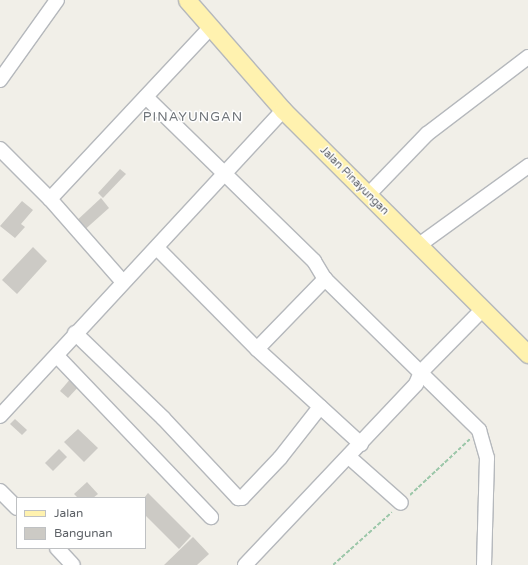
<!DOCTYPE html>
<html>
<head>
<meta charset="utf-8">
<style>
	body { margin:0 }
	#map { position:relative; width:528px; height:565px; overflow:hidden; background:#f1efe8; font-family:"Varela Round",sans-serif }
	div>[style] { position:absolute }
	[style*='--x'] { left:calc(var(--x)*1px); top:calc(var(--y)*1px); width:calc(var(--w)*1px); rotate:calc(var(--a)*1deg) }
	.building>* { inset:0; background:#cccac5 }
	.path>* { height:2px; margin-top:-1px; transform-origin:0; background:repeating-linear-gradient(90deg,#9cc7a9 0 4px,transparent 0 6px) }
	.roads { filter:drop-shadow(1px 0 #b5b8bc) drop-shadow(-1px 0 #b5b8bc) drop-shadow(0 1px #b5b8bc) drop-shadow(0 -1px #b5b8bc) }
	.minor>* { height:14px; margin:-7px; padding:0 7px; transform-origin:7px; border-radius:7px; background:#fff }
	.major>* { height:17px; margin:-8.5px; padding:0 8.5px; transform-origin:8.5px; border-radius:8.5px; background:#fff2af }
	span { translate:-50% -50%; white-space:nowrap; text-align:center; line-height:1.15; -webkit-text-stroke:3px #fff; paint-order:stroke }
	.street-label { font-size:11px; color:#5f6368 }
	.quarter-label { font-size:13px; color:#70757a; letter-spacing:1px }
	.legend { position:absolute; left:16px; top:497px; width:130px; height:52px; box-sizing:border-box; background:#fff; border:1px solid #bfc1c3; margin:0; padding:5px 7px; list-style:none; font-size:12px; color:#5f6368 }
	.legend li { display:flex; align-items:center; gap:8px; height:20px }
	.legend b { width:20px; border:1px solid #bfc1c3 }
</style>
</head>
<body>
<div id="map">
	<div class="building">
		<div style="clip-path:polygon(120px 169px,126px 174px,103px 198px,98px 193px)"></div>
		<div style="clip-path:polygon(101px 198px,109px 208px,81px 233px,73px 224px)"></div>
		<div style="clip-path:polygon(22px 201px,33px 210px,21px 224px,25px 227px,15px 238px,0 226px)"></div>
		<div style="clip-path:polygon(33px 247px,47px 261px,17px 294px,2px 280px)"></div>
		<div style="clip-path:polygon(72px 377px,81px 384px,68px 398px,60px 391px)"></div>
		<div style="clip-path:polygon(15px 419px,27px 430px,22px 435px,10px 424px)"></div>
		<div style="clip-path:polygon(78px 429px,98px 448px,84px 462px,64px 442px)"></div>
		<div style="clip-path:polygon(59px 449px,67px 457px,53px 471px,45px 463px)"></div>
		<div style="clip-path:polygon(87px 482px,98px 494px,93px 498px,78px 498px,74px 494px)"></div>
		<div style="clip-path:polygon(148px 493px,191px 536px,179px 549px,145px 515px,144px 498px)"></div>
		<div style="clip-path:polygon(193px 537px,209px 554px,197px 565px,164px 565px)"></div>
	</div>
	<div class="path">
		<div style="--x:410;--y:495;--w:82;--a:-43"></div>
		<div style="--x:333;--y:565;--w:79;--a:-41.9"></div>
	</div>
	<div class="roads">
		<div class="minor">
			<div style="--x:0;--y:80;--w:98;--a:-54.5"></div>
			<div style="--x:146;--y:97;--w:235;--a:44.3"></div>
			<div style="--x:314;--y:261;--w:21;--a:59"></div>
			<div style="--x:325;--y:279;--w:216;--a:44.4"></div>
			<div style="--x:479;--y:430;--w:29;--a:74"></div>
			<div style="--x:487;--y:458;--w:107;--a:91.6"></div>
			<div style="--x:0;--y:149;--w:71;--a:45"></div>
			<div style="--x:50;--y:199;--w:109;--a:48.7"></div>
			<div style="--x:368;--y:195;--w:85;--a:-46"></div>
			<div style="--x:427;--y:134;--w:127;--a:-37.3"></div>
			<div style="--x:50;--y:199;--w:234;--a:-46.9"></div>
			<div style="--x:419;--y:245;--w:135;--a:-35.9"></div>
			<div style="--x:157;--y:248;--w:142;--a:45.3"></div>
			<div style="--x:257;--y:349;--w:141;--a:42.4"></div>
			<div style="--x:75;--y:333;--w:122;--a:44"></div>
			<div style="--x:163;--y:418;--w:110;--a:46.8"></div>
			<div style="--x:238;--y:498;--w:4;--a:0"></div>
			<div style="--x:242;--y:498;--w:55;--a:-46.5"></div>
			<div style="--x:280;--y:458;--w:65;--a:-51.9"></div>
			<div style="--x:257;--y:349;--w:98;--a:-45.8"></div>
			<div style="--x:57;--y:356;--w:223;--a:46.3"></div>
			<div style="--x:0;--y:416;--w:417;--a:-47.2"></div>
			<div style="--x:349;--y:457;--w:69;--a:41.5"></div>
			<div style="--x:0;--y:491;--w:24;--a:45"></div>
			<div style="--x:57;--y:548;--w:23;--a:47"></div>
			<div style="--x:245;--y:565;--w:249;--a:-46.6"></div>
			<div style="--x:416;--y:384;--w:13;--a:-67"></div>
			<div style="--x:421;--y:372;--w:88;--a:-45.5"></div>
		</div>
		<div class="major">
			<div style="--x:187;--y:0;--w:146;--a:48.9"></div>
			<div style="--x:283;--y:110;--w:346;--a:44.9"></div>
		</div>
	</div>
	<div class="street-label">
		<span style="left:354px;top:181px;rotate:45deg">Jalan Pinayungan</span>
	</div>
	<div class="quarter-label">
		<span style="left:193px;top:117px">PINAYUNGAN</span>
	</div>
	<ul class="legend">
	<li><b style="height:5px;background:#fff2af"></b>Jalan</li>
	<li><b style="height:11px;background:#cccac5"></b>Bangunan</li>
	</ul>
</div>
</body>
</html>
